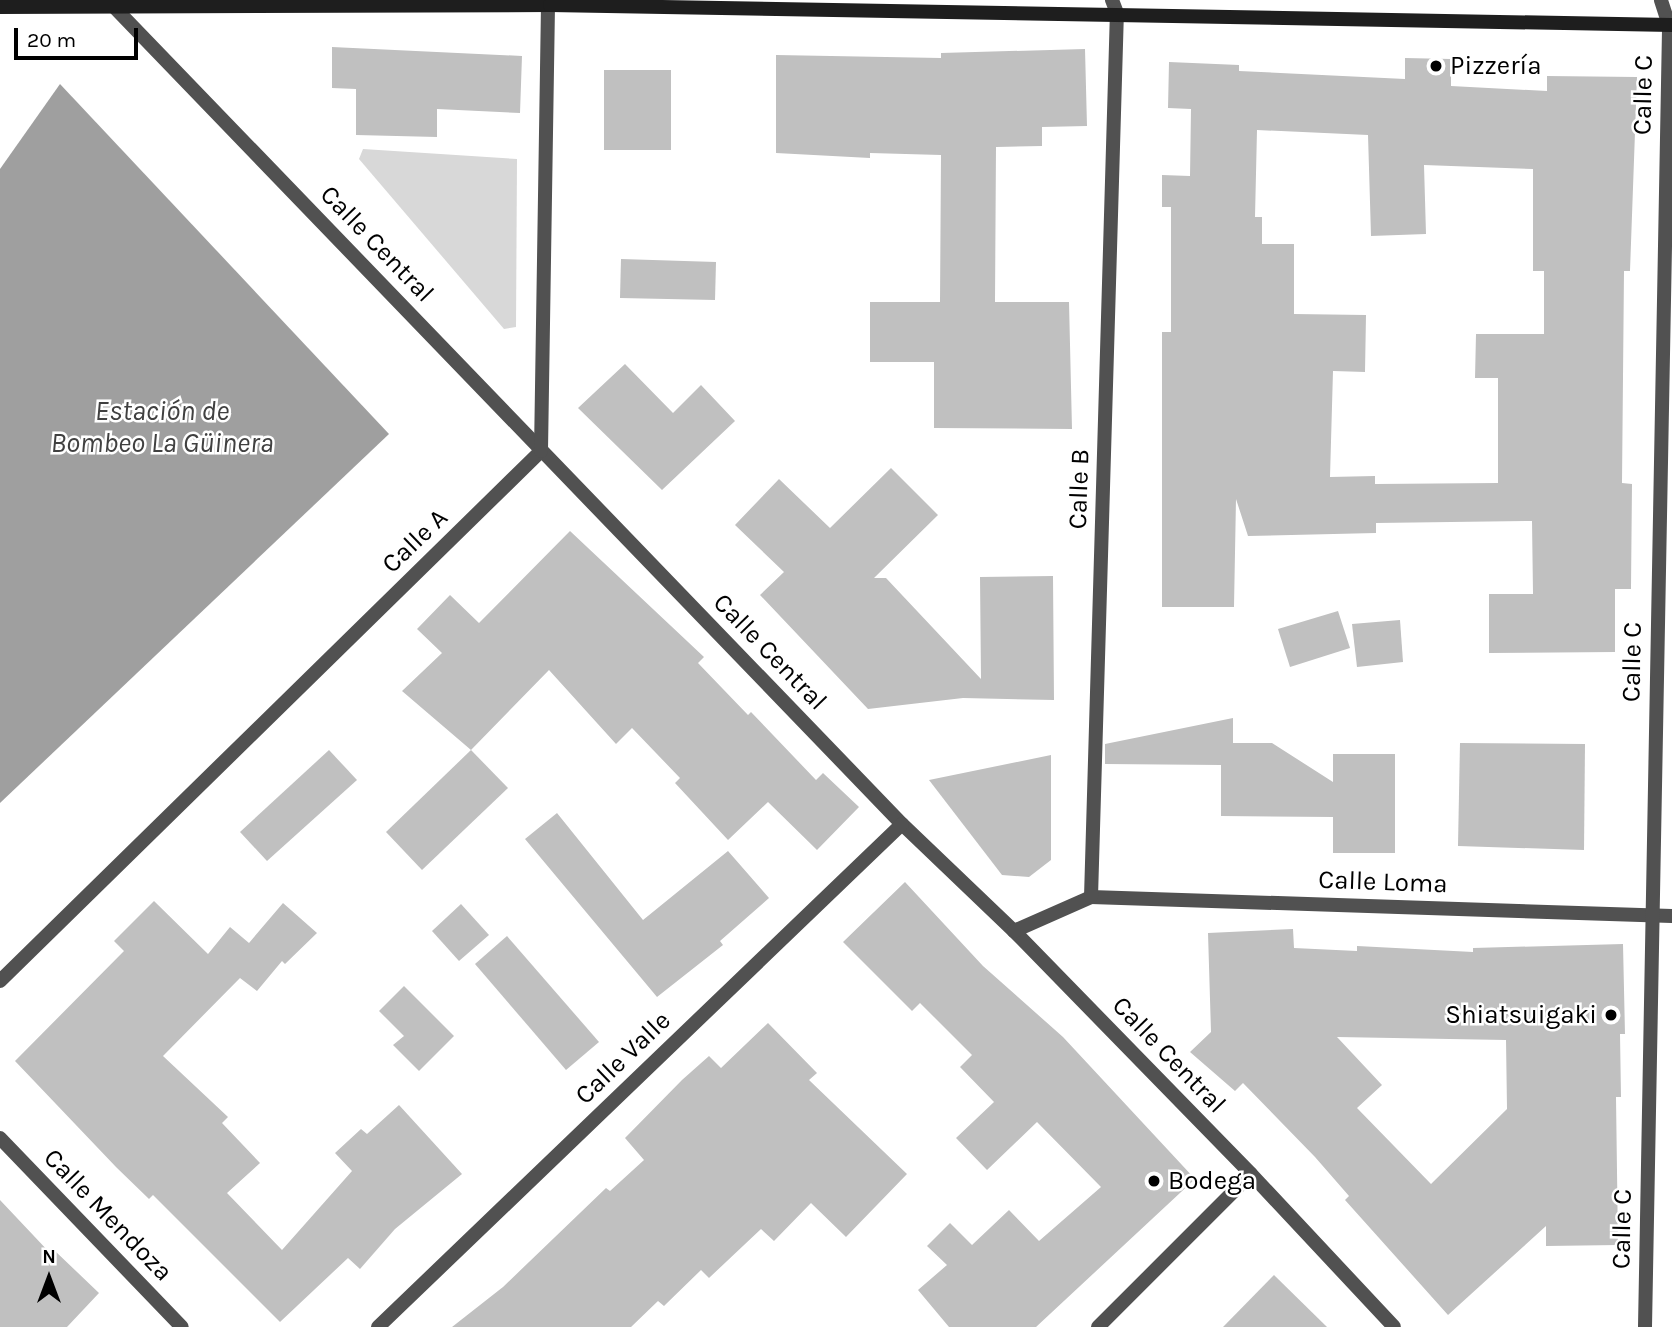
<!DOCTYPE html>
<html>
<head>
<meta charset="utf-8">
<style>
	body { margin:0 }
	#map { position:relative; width:1672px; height:1327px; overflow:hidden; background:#fff; font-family:Karla,sans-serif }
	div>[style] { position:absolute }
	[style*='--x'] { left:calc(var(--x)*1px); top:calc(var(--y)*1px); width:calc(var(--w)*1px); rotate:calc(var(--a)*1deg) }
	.green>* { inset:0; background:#d8d8d8 }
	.water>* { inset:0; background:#9f9f9f }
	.building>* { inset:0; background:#c0c0c0 }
	.minor>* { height:14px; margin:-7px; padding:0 7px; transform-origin:7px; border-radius:7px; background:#515151 }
	.secondary>* { height:14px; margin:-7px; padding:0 7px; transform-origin:7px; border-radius:7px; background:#1e1e1e }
	.dots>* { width:19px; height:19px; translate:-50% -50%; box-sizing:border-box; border:4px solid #fff; border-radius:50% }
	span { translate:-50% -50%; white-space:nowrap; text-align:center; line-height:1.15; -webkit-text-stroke:5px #fff; paint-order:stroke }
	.poi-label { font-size:26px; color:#000 }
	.left { translate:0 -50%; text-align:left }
	.right { translate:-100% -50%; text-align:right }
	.street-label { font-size:26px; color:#000 }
	.water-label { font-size:28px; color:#404040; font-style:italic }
	.north { position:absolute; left:14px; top:1243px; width:70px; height:70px; -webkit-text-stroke:5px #fff; paint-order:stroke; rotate:0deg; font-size:19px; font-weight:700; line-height:28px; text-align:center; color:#000 }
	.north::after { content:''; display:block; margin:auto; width:24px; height:32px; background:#000; clip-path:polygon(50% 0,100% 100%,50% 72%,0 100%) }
	.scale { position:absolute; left:14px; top:28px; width:124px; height:32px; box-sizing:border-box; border:4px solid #000; border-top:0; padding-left:9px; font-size:21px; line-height:24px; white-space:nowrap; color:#000; -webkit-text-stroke:5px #fff; paint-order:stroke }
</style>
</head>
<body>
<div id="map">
	<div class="green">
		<div style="clip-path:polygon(363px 149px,517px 159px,516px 327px,504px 329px,359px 159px)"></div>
	</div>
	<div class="water">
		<div style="clip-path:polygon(60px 84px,389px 434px,0 803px,0 169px)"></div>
	</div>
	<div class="building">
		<div style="clip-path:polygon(332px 47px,522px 56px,520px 113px,437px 109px,437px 137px,356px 135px,356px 89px,332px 88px)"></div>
		<div style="clip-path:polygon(1085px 49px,1087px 126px,1042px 127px,1042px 146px,996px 147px,995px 302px,1069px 302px,1072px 429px,934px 428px,934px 362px,870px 362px,870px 302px,940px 302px,941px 155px,870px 153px,870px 158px,776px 153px,776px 55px,941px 58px,941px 53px)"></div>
		<div style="clip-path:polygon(evenodd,1405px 58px,1451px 59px,1451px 86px,1547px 91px,1547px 76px,1637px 77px,1630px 271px,1624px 271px,1622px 483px,1632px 484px,1631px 589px,1615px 589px,1615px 652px,1489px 653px,1489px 594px,1533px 594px,1532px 521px,1376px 523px,1376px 533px,1248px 536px,1236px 499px,1234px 607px,1162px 607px,1162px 332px,1171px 332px,1171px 207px,1162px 207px,1162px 175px,1190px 176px,1191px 109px,1168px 108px,1169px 62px,1239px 65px,1239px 71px,1405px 79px,1405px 58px,1257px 130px,1368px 135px,1371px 236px,1426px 234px,1424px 165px,1533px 169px,1533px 271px,1544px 271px,1544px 334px,1476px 334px,1475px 378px,1498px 378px,1498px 483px,1375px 484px,1375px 476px,1330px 477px,1333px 371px,1365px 372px,1366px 315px,1294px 314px,1294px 244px,1262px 244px,1262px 217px,1255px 217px,1257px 130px)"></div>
		<div style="clip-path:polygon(604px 70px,671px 70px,671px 150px,604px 150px)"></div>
		<div style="clip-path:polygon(621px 259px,716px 262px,715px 300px,620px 298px)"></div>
		<div style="clip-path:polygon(625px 364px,673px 413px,701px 385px,735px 421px,662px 490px,578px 408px)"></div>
		<div style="clip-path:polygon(891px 468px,938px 515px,874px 578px,886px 578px,981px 679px,980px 577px,1053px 576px,1054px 700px,963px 698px,868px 709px,760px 595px,784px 572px,735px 525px,779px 479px,830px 528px)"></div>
		<div style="clip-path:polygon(570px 531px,704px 657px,698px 663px,748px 715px,751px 712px,816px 780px,823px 773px,859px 807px,817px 850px,768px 802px,728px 840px,675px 783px,680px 778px,632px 728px,616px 744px,549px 670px,471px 750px,402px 691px,442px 653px,417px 629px,450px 595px,479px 623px)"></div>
		<div style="clip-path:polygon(1338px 611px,1350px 648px,1290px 667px,1278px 629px)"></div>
		<div style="clip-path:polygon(1400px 620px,1403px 662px,1357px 667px,1352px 624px)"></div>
		<div style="clip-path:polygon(1233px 718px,1233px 743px,1272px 743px,1333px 782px,1333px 754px,1395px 754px,1395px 853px,1333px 853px,1333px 817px,1221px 816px,1221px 765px,1105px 764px,1105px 744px)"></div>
		<div style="clip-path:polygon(1460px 743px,1585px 744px,1584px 850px,1458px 846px)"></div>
		<div style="clip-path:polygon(329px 750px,357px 780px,267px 861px,240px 832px)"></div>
		<div style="clip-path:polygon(471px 750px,508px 788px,422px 870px,386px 832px)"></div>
		<div style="clip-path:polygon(1051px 755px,1051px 860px,1029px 877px,1002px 875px,929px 780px)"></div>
		<div style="clip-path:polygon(557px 813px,643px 920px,728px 851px,769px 898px,720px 941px,723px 945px,657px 997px,525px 839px)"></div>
		<div style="clip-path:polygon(905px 882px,983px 966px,1063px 1037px,1195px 1179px,1036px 1327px,949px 1327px,918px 1290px,947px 1265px,927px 1246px,950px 1223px,972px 1245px,1009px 1210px,1039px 1241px,1101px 1187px,1037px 1122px,987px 1170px,956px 1138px,994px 1102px,960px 1067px,972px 1055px,920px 1003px,912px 1011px,843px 942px)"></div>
		<div style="clip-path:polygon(154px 901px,208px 954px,230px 927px,249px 943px,283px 903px,317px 933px,285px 964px,282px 961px,257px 991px,240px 978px,163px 1056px,228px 1117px,222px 1123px,260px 1163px,227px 1193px,282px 1250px,352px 1171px,335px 1153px,361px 1129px,367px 1134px,399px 1105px,462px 1174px,395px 1229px,360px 1269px,348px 1258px,280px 1322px,153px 1195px,149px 1199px,116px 1167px,15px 1061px,124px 951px,114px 941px)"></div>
		<div style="clip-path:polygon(461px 904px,489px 935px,459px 961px,432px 931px)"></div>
		<div style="clip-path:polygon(evenodd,1293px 929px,1294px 948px,1357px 951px,1357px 946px,1473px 952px,1473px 948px,1623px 944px,1625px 1034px,1620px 1034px,1621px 1097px,1616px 1097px,1618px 1245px,1546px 1246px,1546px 1226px,1448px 1315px,1345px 1200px,1349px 1196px,1315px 1157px,1243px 1083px,1235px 1091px,1190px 1052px,1211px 1032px,1208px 933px,1293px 929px,1337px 1037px,1506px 1040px,1507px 1109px,1431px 1184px,1357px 1108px,1382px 1085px,1337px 1037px)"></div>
		<div style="clip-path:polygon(507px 936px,599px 1042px,566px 1070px,475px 964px)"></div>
		<div style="clip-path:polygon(404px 986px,454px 1036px,419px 1071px,393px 1045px,404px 1036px,379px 1011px)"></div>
		<div style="clip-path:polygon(768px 1023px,817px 1073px,809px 1080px,907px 1174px,846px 1237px,811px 1203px,774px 1241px,761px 1229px,709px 1278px,701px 1270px,664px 1306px,658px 1301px,631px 1327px,452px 1327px,503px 1287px,606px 1188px,610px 1191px,644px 1160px,625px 1138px,682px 1080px,709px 1056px,721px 1068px)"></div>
		<div style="clip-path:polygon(0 1200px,50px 1253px,54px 1250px,99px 1293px,67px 1327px,0 1327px)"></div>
		<div style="clip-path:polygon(1274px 1275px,1327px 1327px,1223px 1327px)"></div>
	</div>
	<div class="minor">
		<div style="--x:115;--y:8;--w:1134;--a:46.04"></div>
		<div style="--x:902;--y:824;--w:155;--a:43.7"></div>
		<div style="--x:1014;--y:931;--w:339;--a:45.7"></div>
		<div style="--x:1251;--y:1174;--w:209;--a:46.9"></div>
		<div style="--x:1091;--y:897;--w:581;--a:1.87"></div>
		<div style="--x:1014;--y:931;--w:84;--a:-23.8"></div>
		<div style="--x:1091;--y:897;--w:884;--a:-88.32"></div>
		<div style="--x:1117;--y:13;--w:14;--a:-111"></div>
		<div style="--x:0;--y:981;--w:757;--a:-44.41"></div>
		<div style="--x:541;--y:451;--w:451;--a:-89.1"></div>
		<div style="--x:0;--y:1138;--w:262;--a:46.1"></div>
		<div style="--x:378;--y:1327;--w:726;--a:-43.83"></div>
		<div style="--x:1098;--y:1327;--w:216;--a:-45"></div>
		<div style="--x:1645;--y:1327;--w:1302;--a:-88.94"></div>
		<div style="--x:1669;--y:25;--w:26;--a:-108"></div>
	</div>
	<div class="secondary">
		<div style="--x:0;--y:7;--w:550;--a:-0.21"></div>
		<div style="--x:550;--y:5;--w:1122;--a:1.02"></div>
	</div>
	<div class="dots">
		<div style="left:1436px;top:66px;background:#000"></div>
		<div style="left:1611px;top:1015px;background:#000"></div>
		<div style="left:1154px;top:1181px;background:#000"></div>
	</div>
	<div class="poi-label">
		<span class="left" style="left:1450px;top:66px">Pizzería</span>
		<span class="right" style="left:1597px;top:1015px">Shiatsuigaki</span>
		<span class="left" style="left:1168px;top:1181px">Bodega</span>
	</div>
	<div class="street-label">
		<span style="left:1643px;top:95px;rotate:-89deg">Calle C</span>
		<span style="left:377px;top:244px;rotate:46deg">Calle Central</span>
		<span style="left:1079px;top:489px;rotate:-88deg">Calle B</span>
		<span style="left:415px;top:541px;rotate:-44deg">Calle A</span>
		<span style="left:770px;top:652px;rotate:46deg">Calle Central</span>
		<span style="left:1632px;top:662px;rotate:-89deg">Calle C</span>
		<span style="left:1383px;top:882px;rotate:2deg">Calle Loma</span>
		<span style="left:1169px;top:1055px;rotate:46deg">Calle Central</span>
		<span style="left:623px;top:1058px;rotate:-44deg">Calle Valle</span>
		<span style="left:108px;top:1215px;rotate:46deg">Calle Mendoza</span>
		<span style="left:1622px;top:1229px;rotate:-89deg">Calle C</span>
	</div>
	<div class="water-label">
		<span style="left:162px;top:427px">Estación de<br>Bombeo La Güinera</span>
	</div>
	<div class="north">N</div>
	<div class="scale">20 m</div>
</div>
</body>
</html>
